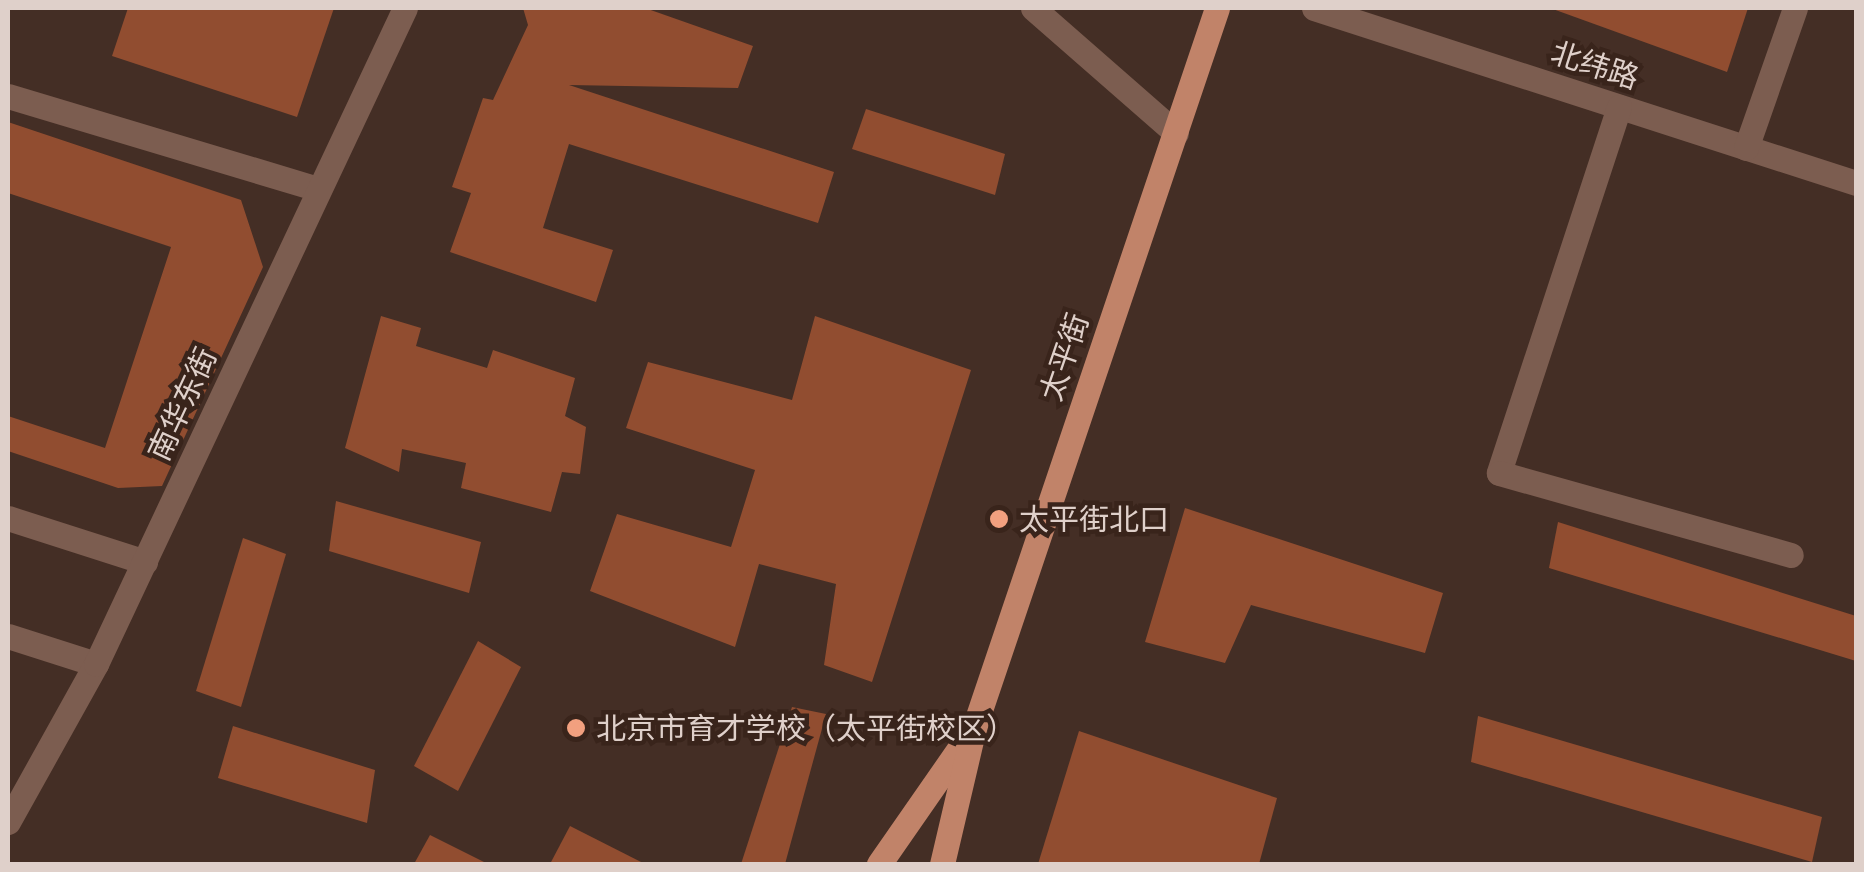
<!DOCTYPE html>
<html>
<head>
<meta charset="utf-8">
<style>
	body { margin:0 }
	#map { position:relative; width:1864px; height:872px; overflow:hidden; background:#442e25; font-family:"Titillium Web","Noto Sans SC",sans-serif }
	div>[style] { position:absolute }
	[style*='--x'] { left:calc(var(--x)*1px); top:calc(var(--y)*1px); width:calc(var(--w)*1px); rotate:calc(var(--a)*1deg) }
	.building>* { inset:0; background:#914d30 }
	.minor>* { height:25px; margin:-12.5px; padding:0 12.5px; transform-origin:12.5px; border-radius:12.5px; background:#7c5d50 }
	.major>* { height:25px; margin:-12.5px; padding:0 12.5px; transform-origin:12.5px; border-radius:12.5px; background:#c18369 }
	.dots>* { width:28px; height:28px; translate:-50% -50%; box-sizing:border-box; border:5px solid #39241b; border-radius:50% }
	span { translate:-50% -50%; white-space:nowrap; text-align:center; line-height:1.15; -webkit-text-stroke:9px #39241b; paint-order:stroke }
	.street-label { font-size:30px; color:#dfd0ca }
	.poi-label { font-size:30px; color:#dfd0ca }
	.left { translate:0 -50%; text-align:left }
	.frame { position:absolute; inset:0; border:10px solid #dfd0ca; pointer-events:none }
</style>
</head>
<body>
<div id="map">
	<div class="building">
		<div style="clip-path:polygon(128px 8px,334px 8px,297px 117px,112px 56px)"></div>
		<div style="clip-path:polygon(523px 8px,645px 8px,753px 46px,738px 88px,569px 85px,834px 172px,818px 223px,569px 144px,543px 228px,613px 250px,596px 302px,450px 252px,471px 193px,452px 187px,483px 98px,493px 100px,528px 25px)"></div>
		<div style="clip-path:polygon(1550px 8px,1748px 8px,1727px 72px)"></div>
		<div style="clip-path:polygon(866px 109px,1005px 154px,995px 195px,852px 149px)"></div>
		<div style="clip-path:polygon(8px 122px,241px 200px,263px 267px,162px 486px,118px 488px,8px 451px,8px 416px,105px 448px,171px 247px,8px 193px)"></div>
		<div style="clip-path:polygon(381px 316px,421px 328px,416px 346px,487px 368px,493px 350px,575px 378px,565px 416px,586px 427px,580px 474px,562px 472px,551px 512px,461px 488px,466px 463px,402px 449px,399px 472px,345px 448px)"></div>
		<div style="clip-path:polygon(815px 316px,971px 370px,872px 682px,824px 665px,836px 584px,759px 564px,735px 647px,590px 591px,617px 514px,731px 547px,755px 470px,626px 428px,648px 362px,792px 400px)"></div>
		<div style="clip-path:polygon(336px 501px,481px 542px,469px 593px,329px 551px)"></div>
		<div style="clip-path:polygon(1185px 508px,1443px 593px,1425px 653px,1251px 605px,1225px 663px,1145px 642px)"></div>
		<div style="clip-path:polygon(1558px 522px,1856px 616px,1856px 661px,1549px 568px)"></div>
		<div style="clip-path:polygon(243px 538px,286px 554px,241px 707px,196px 691px)"></div>
		<div style="clip-path:polygon(478px 641px,521px 667px,458px 791px,414px 766px)"></div>
		<div style="clip-path:polygon(792px 707px,826px 714px,785px 864px,741px 864px)"></div>
		<div style="clip-path:polygon(1478px 716px,1822px 817px,1812px 862px,1471px 762px)"></div>
		<div style="clip-path:polygon(233px 726px,375px 770px,367px 823px,218px 778px)"></div>
		<div style="clip-path:polygon(1079px 731px,1277px 798px,1259px 864px,1038px 864px)"></div>
		<div style="clip-path:polygon(570px 826px,645px 864px,550px 864px)"></div>
		<div style="clip-path:polygon(430px 835px,488px 864px,414px 864px)"></div>
	</div>
	<div class="minor">
		<div style="--x:1033;--y:8;--w:190;--a:41.2"></div>
		<div style="--x:1314;--y:8;--w:570;--a:17.89"></div>
		<div style="--x:8;--y:96;--w:324;--a:16.7"></div>
		<div style="--x:1619;--y:107;--w:385;--a:108.2"></div>
		<div style="--x:1499;--y:473;--w:303;--a:15.7"></div>
		<div style="--x:1746;--y:148;--w:148;--a:-70.7"></div>
		<div style="--x:8;--y:518;--w:144;--a:17.8"></div>
		<div style="--x:8;--y:636;--w:92;--a:17.7"></div>
		<div style="--x:8;--y:822;--w:181;--a:-60.9"></div>
		<div style="--x:96;--y:664;--w:725;--a:-64.78"></div>
	</div>
	<div class="major">
		<div style="--x:879;--y:864;--w:156;--a:-55.2"></div>
		<div style="--x:942;--y:864;--w:140;--a:-76.8"></div>
		<div style="--x:974;--y:728;--w:760;--a:-71.35"></div>
	</div>
	<div class="dots">
		<div style="left:999px;top:519px;background:#f2a07f"></div>
		<div style="left:576px;top:728px;background:#f2a07f"></div>
	</div>
	<div class="street-label">
		<span style="left:1595px;top:65px;rotate:18deg">北纬路</span>
		<span style="left:1064px;top:357px;rotate:-71deg">太平街</span>
		<span style="left:182px;top:404px;rotate:-65deg">南华东街</span>
	</div>
	<div class="poi-label">
		<span class="left" style="left:1019px;top:519px">太平街北口</span>
		<span class="left" style="left:596px;top:728px">北京市育才学校（太平街校区）</span>
	</div>
	<div class="frame"></div>
</div>
</body>
</html>
